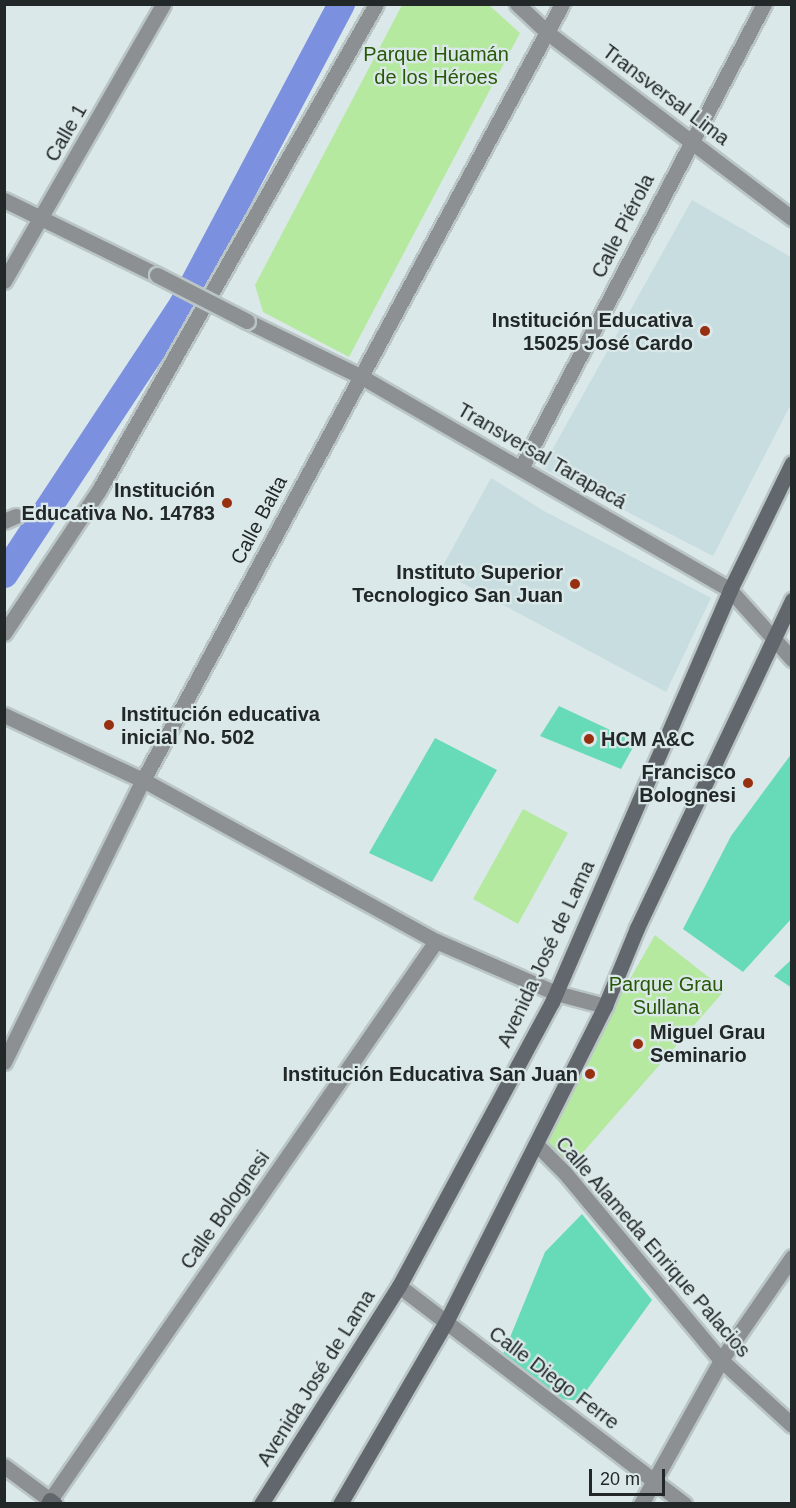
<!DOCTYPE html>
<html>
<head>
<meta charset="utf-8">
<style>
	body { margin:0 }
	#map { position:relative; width:796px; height:1508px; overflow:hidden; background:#dbe8e9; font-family:Arial,sans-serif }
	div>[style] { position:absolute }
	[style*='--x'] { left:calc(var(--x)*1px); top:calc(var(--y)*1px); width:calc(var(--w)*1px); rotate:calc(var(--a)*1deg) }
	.built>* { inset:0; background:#c7dddf }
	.green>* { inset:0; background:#b6e9a0 }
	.canal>* { height:27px; margin:-13.5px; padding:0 13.5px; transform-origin:13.5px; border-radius:13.5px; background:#7b91df }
	.building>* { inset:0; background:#67dbb7 }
	.roads { filter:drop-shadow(2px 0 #bac5c6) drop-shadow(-2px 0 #bac5c6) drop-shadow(0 2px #bac5c6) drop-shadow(0 -2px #bac5c6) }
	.street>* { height:15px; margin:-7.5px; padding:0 7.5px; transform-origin:7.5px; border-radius:7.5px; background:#8c9093 }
	.secondary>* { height:15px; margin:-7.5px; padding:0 7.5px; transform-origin:7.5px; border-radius:7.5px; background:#61676c }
	.bridges { filter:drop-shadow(2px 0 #bac5c6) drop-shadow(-2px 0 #bac5c6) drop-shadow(0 2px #bac5c6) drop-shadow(0 -2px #bac5c6) }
	.street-bridge>* { height:15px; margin:-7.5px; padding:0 7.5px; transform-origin:7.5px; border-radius:7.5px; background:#8c9093 }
	.dots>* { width:16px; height:16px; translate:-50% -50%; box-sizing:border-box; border:3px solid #dbe8e9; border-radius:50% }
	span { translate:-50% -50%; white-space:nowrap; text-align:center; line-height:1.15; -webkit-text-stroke:4.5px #dbe8e9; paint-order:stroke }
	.park-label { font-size:20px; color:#285807 }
	.street-label { font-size:20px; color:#222727 }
	.poi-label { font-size:20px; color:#222727; font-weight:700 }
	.right { translate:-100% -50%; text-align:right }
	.left { translate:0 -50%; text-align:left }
	.frame { position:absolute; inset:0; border:6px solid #222727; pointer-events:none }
	.scale { position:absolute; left:589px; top:1469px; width:76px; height:27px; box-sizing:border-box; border:3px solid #222727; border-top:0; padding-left:8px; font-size:18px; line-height:21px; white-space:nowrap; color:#222727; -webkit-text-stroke:4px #dbe8e9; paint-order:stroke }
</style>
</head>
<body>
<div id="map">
	<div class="built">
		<div style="clip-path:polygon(692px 200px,791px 257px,791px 404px,713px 556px,542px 468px)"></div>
		<div style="clip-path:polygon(491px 478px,544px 511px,711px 598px,666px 692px,440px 571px)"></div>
	</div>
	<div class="green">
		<div style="clip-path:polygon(402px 5px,489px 5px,520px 33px,349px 357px,263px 312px,255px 285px)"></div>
		<div style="clip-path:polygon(523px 809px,568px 833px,518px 924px,473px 899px)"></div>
		<div style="clip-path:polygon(655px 935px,725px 990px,565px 1173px,536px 1144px)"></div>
	</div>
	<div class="canal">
		<div style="--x:4;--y:574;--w:323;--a:-56.6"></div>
		<div style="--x:182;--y:304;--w:340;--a:-62.1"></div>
	</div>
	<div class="building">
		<div style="clip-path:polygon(559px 706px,636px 742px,621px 769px,540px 736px)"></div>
		<div style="clip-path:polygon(435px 738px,497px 770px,432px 882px,369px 853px)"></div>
		<div style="clip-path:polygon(792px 753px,792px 918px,743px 972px,683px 929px,731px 836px)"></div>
		<div style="clip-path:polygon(792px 959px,792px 988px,774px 976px)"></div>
		<div style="clip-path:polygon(582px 1214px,652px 1300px,579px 1401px,555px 1398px,502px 1357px,545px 1252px)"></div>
	</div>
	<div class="roads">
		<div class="street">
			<div style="--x:517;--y:4;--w:42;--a:43.1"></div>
			<div style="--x:548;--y:33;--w:306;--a:37.2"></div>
			<div style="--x:4;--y:200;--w:170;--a:26.1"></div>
			<div style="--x:4;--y:281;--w:319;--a:-60.1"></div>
			<div style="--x:247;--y:321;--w:126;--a:26"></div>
			<div style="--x:360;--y:376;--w:427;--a:30"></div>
			<div style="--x:730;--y:590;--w:93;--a:48.1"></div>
			<div style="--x:521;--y:468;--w:524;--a:-62.36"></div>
			<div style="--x:4;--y:521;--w:13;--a:-23"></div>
			<div style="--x:4;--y:633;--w:172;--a:-56.4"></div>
			<div style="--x:99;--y:490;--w:559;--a:-60.32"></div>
			<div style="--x:4;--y:715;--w:153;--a:25.1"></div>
			<div style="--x:143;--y:780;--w:334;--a:28.8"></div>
			<div style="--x:436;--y:941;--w:131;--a:23.4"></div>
			<div style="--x:556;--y:993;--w:51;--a:14.9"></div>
			<div style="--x:4;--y:1062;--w:314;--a:-63.8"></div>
			<div style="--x:143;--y:780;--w:882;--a:-61.63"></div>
			<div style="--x:536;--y:1144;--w:41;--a:45"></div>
			<div style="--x:565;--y:1173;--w:244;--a:50.2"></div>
			<div style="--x:721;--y:1360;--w:96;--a:42.5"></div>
			<div style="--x:399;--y:1286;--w:359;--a:37.4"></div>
			<div style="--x:4;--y:1466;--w:57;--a:36.5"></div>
			<div style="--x:50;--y:1500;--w:679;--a:-55.37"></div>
			<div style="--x:641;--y:1504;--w:165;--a:-60.9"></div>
			<div style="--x:721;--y:1360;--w:125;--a:-55.4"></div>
		</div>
		<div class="secondary">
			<div style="--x:48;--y:1504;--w:4;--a:-63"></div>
			<div style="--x:50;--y:1500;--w:6;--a:39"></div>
			<div style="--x:261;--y:1504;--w:258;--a:-57.7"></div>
			<div style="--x:399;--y:1286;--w:323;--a:-61.7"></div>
			<div style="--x:552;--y:1002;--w:449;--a:-66.6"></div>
			<div style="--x:730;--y:590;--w:141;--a:-64"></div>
			<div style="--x:340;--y:1504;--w:211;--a:-59.8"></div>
			<div style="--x:446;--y:1322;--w:354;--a:-63.3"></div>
			<div style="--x:605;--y:1006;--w:84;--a:-67.7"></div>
			<div style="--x:637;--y:928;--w:363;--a:-64.7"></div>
		</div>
	</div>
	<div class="bridges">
		<div class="street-bridge">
			<div style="--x:157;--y:275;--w:101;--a:27.1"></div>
		</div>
	</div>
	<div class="dots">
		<div style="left:705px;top:331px;background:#973011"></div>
		<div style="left:227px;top:503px;background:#973011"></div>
		<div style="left:575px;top:584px;background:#973011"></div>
		<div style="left:109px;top:725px;background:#973011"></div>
		<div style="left:589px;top:739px;background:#973011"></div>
		<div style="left:748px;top:783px;background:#973011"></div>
		<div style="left:638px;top:1044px;background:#973011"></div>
		<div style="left:590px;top:1074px;background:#973011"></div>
	</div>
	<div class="park-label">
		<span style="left:436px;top:66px">Parque Huamán<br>de los Héroes</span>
		<span style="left:666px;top:996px">Parque Grau<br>Sullana</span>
	</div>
	<div class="street-label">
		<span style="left:666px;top:95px;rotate:37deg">Transversal Lima</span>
		<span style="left:66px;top:133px;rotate:-60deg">Calle 1</span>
		<span style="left:623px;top:226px;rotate:-63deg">Calle Piérola</span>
		<span style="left:542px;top:456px;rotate:30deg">Transversal Tarapacá</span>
		<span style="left:259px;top:520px;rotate:-62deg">Calle Balta</span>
		<span style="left:546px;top:954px;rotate:-65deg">Avenida José de Lama</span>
		<span style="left:225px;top:1210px;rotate:-55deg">Calle Bolognesi</span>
		<span style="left:653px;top:1247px;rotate:49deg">Calle Alameda Enrique Palacios</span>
		<span style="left:316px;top:1378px;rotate:-58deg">Avenida José de Lama</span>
		<span style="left:554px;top:1378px;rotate:37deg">Calle Diego Ferre</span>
	</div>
	<div class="poi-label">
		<span class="right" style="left:693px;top:332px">Institución Educativa<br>15025 José Cardo</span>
		<span class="right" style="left:215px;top:502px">Institución<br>Educativa No. 14783</span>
		<span class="right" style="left:563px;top:584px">Instituto Superior<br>Tecnologico San Juan</span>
		<span class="left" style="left:121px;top:726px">Institución educativa<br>inicial No. 502</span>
		<span class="left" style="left:601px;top:739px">HCM A&amp;C</span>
		<span class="right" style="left:736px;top:784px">Francisco<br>Bolognesi</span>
		<span class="left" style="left:650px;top:1044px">Miguel Grau<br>Seminario</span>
		<span class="right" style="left:578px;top:1074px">Institución Educativa San Juan</span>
	</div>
	<div class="frame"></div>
	<div class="scale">20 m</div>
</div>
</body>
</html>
